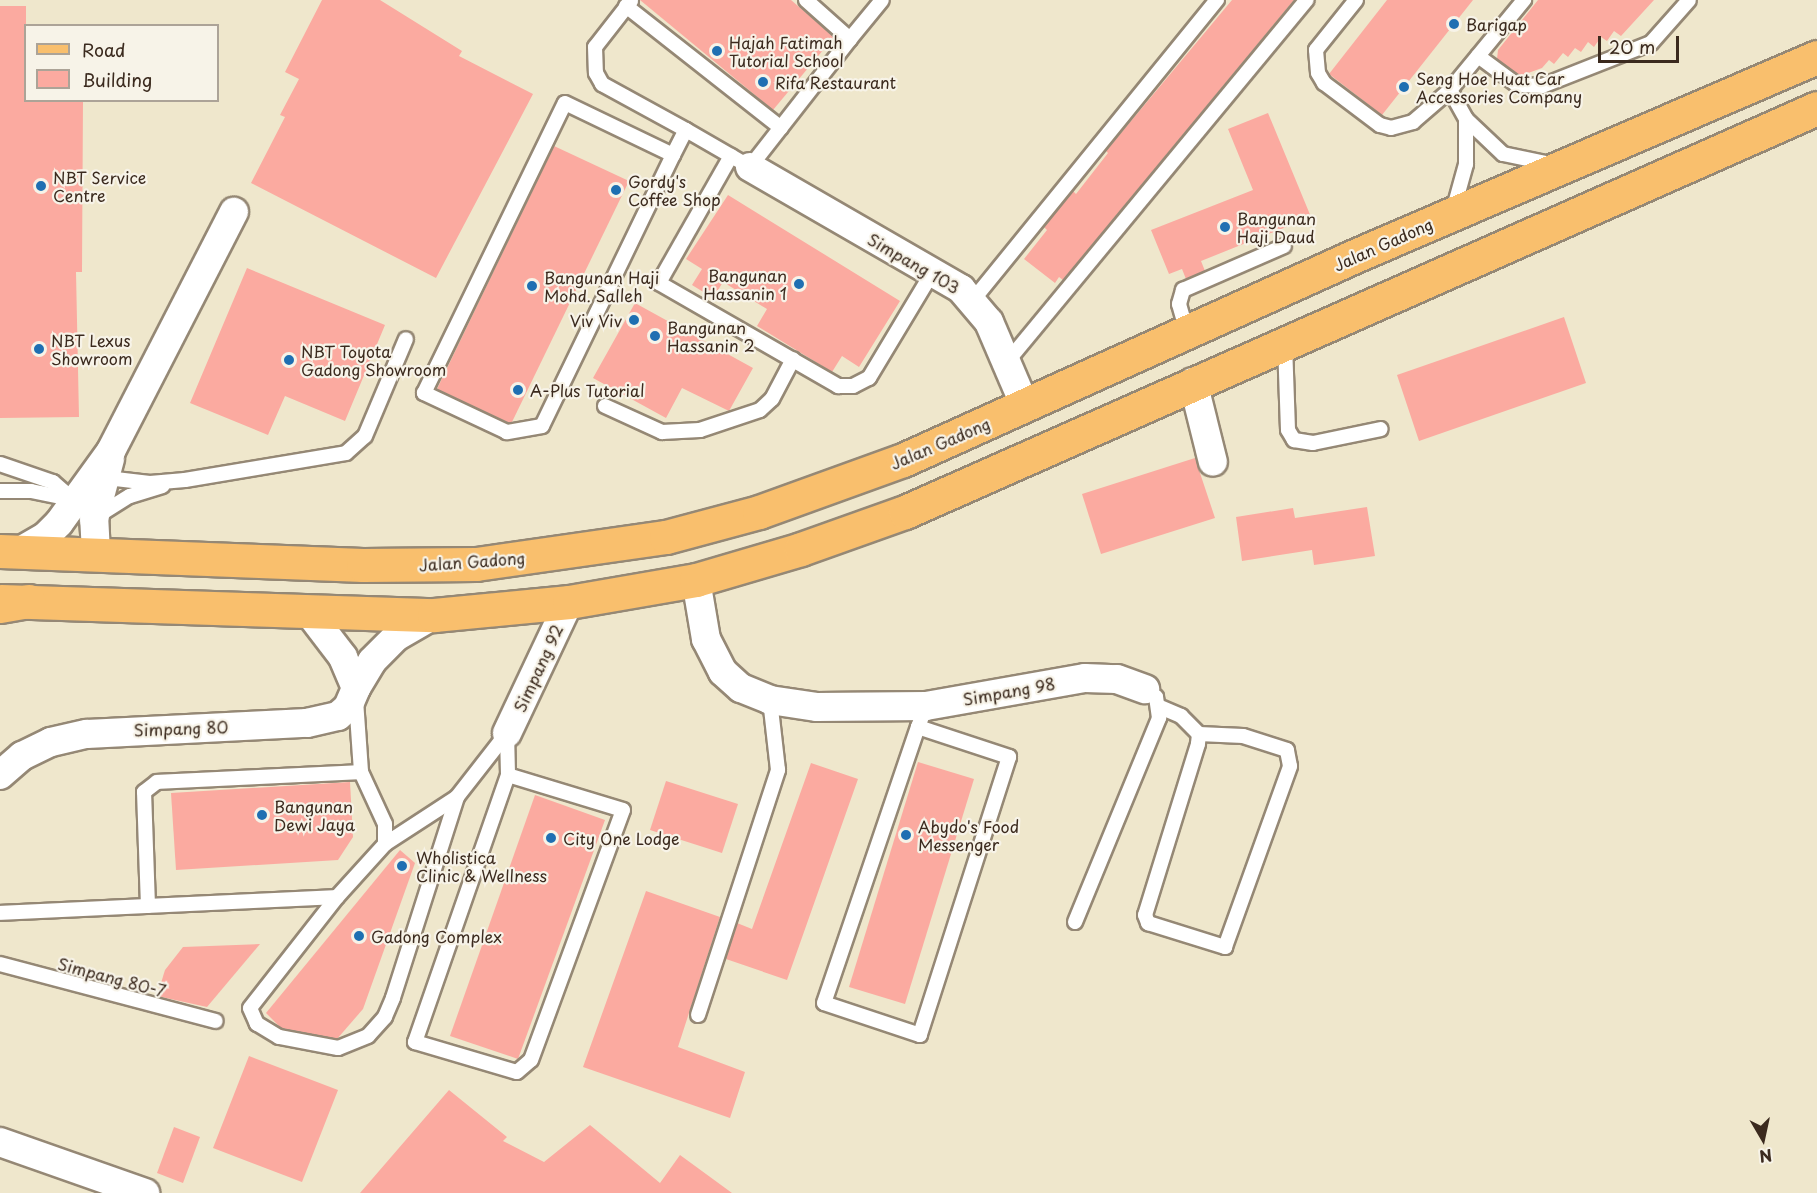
<!DOCTYPE html>
<html>
<head>
<meta charset="utf-8">
<style>
	body { margin:0 }
	#map { position:relative; width:1817px; height:1193px; overflow:hidden; background:#efe7cc; font-family:"Playpen Sans",sans-serif }
	div>[style] { position:absolute }
	[style*='--x'] { left:calc(var(--x)*1px); top:calc(var(--y)*1px); width:calc(var(--w)*1px); rotate:calc(var(--a)*1deg) }
	.building>* { inset:0; background:#fbaaa0 }
	.roads { filter:drop-shadow(2px 0 #958875) drop-shadow(-2px 0 #958875) drop-shadow(0 2px #958875) drop-shadow(0 -2px #958875) }
	.lane>* { height:14px; margin:-7px; padding:0 7px; transform-origin:7px; border-radius:7px; background:#fff }
	.street>* { height:28px; margin:-14px; padding:0 14px; transform-origin:14px; border-radius:14px; background:#fff }
	.primary>* { height:33px; margin:-16.5px; padding:0 16.5px; transform-origin:16.5px; border-radius:16.5px; background:#f9bf6d }
	.highway>* { height:33px; margin:-16.5px; padding:0 16.5px; transform-origin:16.5px; border-radius:16.5px; background:#f9bf6d }
	.dots>* { width:16px; height:16px; translate:-50% -50%; box-sizing:border-box; border:3px solid #f7f3e8; border-radius:50% }
	span { translate:-50% -50%; white-space:nowrap; text-align:center; line-height:1.15; -webkit-text-stroke:4.5px #f7f3e8; paint-order:stroke }
	.poi-label { font-size:16px; color:#3b2a1e }
	.left { translate:0 -50%; text-align:left }
	.right { translate:-100% -50%; text-align:right }
	.street-label { font-size:16px; color:#3b2a1e }
	.legend { position:absolute; left:24px; top:24px; width:195px; height:78px; box-sizing:border-box; background:#f7f3e8; border:2px solid #aca397; margin:0; padding:8px 10px; list-style:none; font-size:18px; color:#3b2a1e }
	.legend li { display:flex; align-items:center; gap:12px; height:30px }
	.legend b { width:30px; border:2px solid #aca397 }
	.north { position:absolute; left:1733px; top:1109px; width:60px; height:60px; -webkit-text-stroke:4px #f7f3e8; paint-order:stroke; rotate:171deg; font-size:16px; font-weight:700; line-height:24px; text-align:center; color:#3b2a1e }
	.north::after { content:''; display:block; margin:auto; width:21px; height:27px; background:#3b2a1e; clip-path:polygon(50% 0,100% 100%,50% 72%,0 100%) }
	.scale { position:absolute; left:1598px; top:36px; width:81px; height:27px; box-sizing:border-box; border:3px solid #3b2a1e; border-top:0; padding-left:8px; font-size:18px; line-height:21px; white-space:nowrap; color:#3b2a1e; -webkit-text-stroke:4px #f7f3e8; paint-order:stroke }
</style>
</head>
<body>
<div id="map">
	<div class="building">
		<div style="clip-path:polygon(322px 0,380px 0,462px 51px,459px 56px,533px 94px,436px 278px,251px 183px,285px 117px,280px 115px,299px 79px,285px 72px)"></div>
		<div style="clip-path:polygon(640px 0,791px 0,834px 37px,773px 110px)"></div>
		<div style="clip-path:polygon(1232px 0,1294px 0,1063px 280px,1059px 277px,1055px 283px,1024px 259px,1047px 230px,1044px 227px,1073px 191px,1076px 194px,1108px 153px,1106px 151px)"></div>
		<div style="clip-path:polygon(1387px 0,1473px 0,1382px 115px,1329px 74px)"></div>
		<div style="clip-path:polygon(1538px 0,1654px 0,1621px 36px,1614px 31px,1607px 41px,1601px 37px,1594px 47px,1588px 42px,1581px 52px,1575px 48px,1568px 57px,1563px 53px,1554px 64px,1549px 60px,1542px 68px,1520px 76px,1497px 59px,1498px 50px)"></div>
		<div style="clip-path:polygon(0 6px,26px 6px,26px 100px,83px 100px,82px 272px,76px 272px,79px 417px,0 418px)"></div>
		<div style="clip-path:polygon(1268px 113px,1311px 217px,1201px 261px,1205px 271px,1186px 279px,1182px 269px,1169px 274px,1151px 230px,1253px 190px,1228px 129px)"></div>
		<div style="clip-path:polygon(554px 146px,629px 181px,512px 422px,508px 423px,437px 389px)"></div>
		<div style="clip-path:polygon(728px 195px,900px 301px,859px 367px,842px 356px,832px 372px,757px 326px,767px 309px,723px 282px,713px 298px,692px 285px,702px 269px,686px 259px)"></div>
		<div style="clip-path:polygon(247px 268px,385px 325px,345px 421px,285px 396px,268px 435px,190px 403px)"></div>
		<div style="clip-path:polygon(635px 303px,753px 368px,729px 411px,682px 388px,666px 418px,593px 378px)"></div>
		<div style="clip-path:polygon(1564px 317px,1586px 383px,1419px 441px,1397px 375px)"></div>
		<div style="clip-path:polygon(1195px 458px,1215px 518px,1101px 554px,1082px 494px)"></div>
		<div style="clip-path:polygon(1367px 507px,1375px 556px,1314px 565px,1312px 550px,1242px 561px,1236px 517px,1293px 508px,1295px 518px)"></div>
		<div style="clip-path:polygon(918px 762px,974px 779px,905px 1004px,849px 987px)"></div>
		<div style="clip-path:polygon(811px 763px,858px 779px,787px 980px,726px 959px,737px 923px,752px 929px)"></div>
		<div style="clip-path:polygon(666px 781px,738px 804px,722px 853px,650px 830px)"></div>
		<div style="clip-path:polygon(350px 782px,353px 837px,338px 860px,176px 870px,171px 793px)"></div>
		<div style="clip-path:polygon(535px 795px,605px 820px,518px 1059px,450px 1036px)"></div>
		<div style="clip-path:polygon(400px 850px,415px 863px,363px 1009px,337px 1039px,281px 1028px,266px 1013px)"></div>
		<div style="clip-path:polygon(646px 891px,720px 917px,678px 1047px,745px 1072px,730px 1118px,583px 1067px)"></div>
		<div style="clip-path:polygon(260px 944px,207px 1007px,157px 996px,165px 970px,183px 947px)"></div>
		<div style="clip-path:polygon(249px 1056px,338px 1090px,302px 1182px,213px 1148px)"></div>
		<div style="clip-path:polygon(449px 1090px,507px 1137px,503px 1141px,544px 1162px,590px 1125px,660px 1183px,680px 1155px,732px 1193px,360px 1193px)"></div>
		<div style="clip-path:polygon(174px 1127px,200px 1137px,183px 1183px,157px 1173px)"></div>
	</div>
	<div class="roads">
		<div class="lane">
			<div style="--x:806;--y:0;--w:59;--a:41.6"></div>
			<div style="--x:850;--y:39;--w:50;--a:-50.6"></div>
			<div style="--x:1356;--y:0;--w:64;--a:128.7"></div>
			<div style="--x:1316;--y:50;--w:23;--a:85"></div>
			<div style="--x:1318;--y:73;--w:12;--a:59"></div>
			<div style="--x:1324;--y:83;--w:70;--a:36.9"></div>
			<div style="--x:1380;--y:125;--w:11;--a:15"></div>
			<div style="--x:1391;--y:128;--w:23;--a:-15"></div>
			<div style="--x:1413;--y:122;--w:49;--a:-40.9"></div>
			<div style="--x:1450;--y:90;--w:117;--a:-50.6"></div>
			<div style="--x:631;--y:1;--w:58;--a:128"></div>
			<div style="--x:595;--y:47;--w:26;--a:88"></div>
			<div style="--x:596;--y:73;--w:13;--a:61"></div>
			<div style="--x:602;--y:84;--w:96;--a:28.7"></div>
			<div style="--x:626;--y:6;--w:197;--a:38.2"></div>
			<div style="--x:1478;--y:56;--w:49;--a:36.6"></div>
			<div style="--x:1517;--y:85;--w:25;--a:2"></div>
			<div style="--x:1542;--y:86;--w:117;--a:-21.5"></div>
			<div style="--x:1651;--y:43;--w:57;--a:-48.5"></div>
			<div style="--x:1450;--y:90;--w:33;--a:61"></div>
			<div style="--x:1466;--y:119;--w:51;--a:43.4"></div>
			<div style="--x:1503;--y:154;--w:49;--a:11.8"></div>
			<div style="--x:673;--y:155;--w:301;--a:115.8"></div>
			<div style="--x:542;--y:426;--w:36;--a:170"></div>
			<div style="--x:507;--y:432;--w:92;--a:-154.8"></div>
			<div style="--x:424;--y:393;--w:322;--a:-64.1"></div>
			<div style="--x:565;--y:103;--w:120;--a:25.7"></div>
			<div style="--x:673;--y:155;--w:28;--a:-63"></div>
			<div style="--x:686;--y:130;--w:74;--a:30"></div>
			<div style="--x:750;--y:167;--w:162;--a:-52"></div>
			<div style="--x:731;--y:156;--w:146;--a:119.6"></div>
			<div style="--x:659;--y:283;--w:207;--a:29.9"></div>
			<div style="--x:838;--y:386;--w:15;--a:0"></div>
			<div style="--x:853;--y:386;--w:18;--a:-27"></div>
			<div style="--x:869;--y:378;--w:122;--a:-59"></div>
			<div style="--x:1453;--y:211;--w:49;--a:-74.5"></div>
			<div style="--x:1466;--y:164;--w:45;--a:-90"></div>
			<div style="--x:973;--y:300;--w:387;--a:-50.9"></div>
			<div style="--x:1187;--y:332;--w:29;--a:-106"></div>
			<div style="--x:1179;--y:304;--w:15;--a:-74"></div>
			<div style="--x:1183;--y:290;--w:110;--a:-23.5"></div>
			<div style="--x:1285;--y:344;--w:86;--a:88"></div>
			<div style="--x:1288;--y:430;--w:12;--a:59"></div>
			<div style="--x:1294;--y:440;--w:19;--a:9"></div>
			<div style="--x:1313;--y:443;--w:69;--a:-11.6"></div>
			<div style="--x:1007;--y:362;--w:470;--a:-50.4"></div>
			<div style="--x:605;--y:406;--w:63;--a:24.5"></div>
			<div style="--x:662;--y:432;--w:38;--a:-3"></div>
			<div style="--x:700;--y:430;--w:63;--a:-18.4"></div>
			<div style="--x:760;--y:410;--w:16;--a:-43"></div>
			<div style="--x:772;--y:399;--w:45;--a:-62.3"></div>
			<div style="--x:0;--y:464;--w:56;--a:18.8"></div>
			<div style="--x:53;--y:482;--w:30;--a:41"></div>
			<div style="--x:107;--y:478;--w:43;--a:6.6"></div>
			<div style="--x:150;--y:483;--w:35;--a:-5"></div>
			<div style="--x:185;--y:480;--w:163;--a:-9.5"></div>
			<div style="--x:346;--y:453;--w:25;--a:-42"></div>
			<div style="--x:365;--y:436;--w:105;--a:-67.1"></div>
			<div style="--x:0;--y:491;--w:31;--a:0"></div>
			<div style="--x:31;--y:491;--w:41;--a:11.3"></div>
			<div style="--x:99;--y:515;--w:36;--a:-32"></div>
			<div style="--x:130;--y:496;--w:34;--a:-17"></div>
			<div style="--x:356;--y:700;--w:72;--a:86"></div>
			<div style="--x:361;--y:772;--w:57;--a:65.2"></div>
			<div style="--x:385;--y:824;--w:20;--a:90"></div>
			<div style="--x:1160;--y:707;--w:23;--a:23"></div>
			<div style="--x:1181;--y:716;--w:25;--a:45"></div>
			<div style="--x:1199;--y:734;--w:10;--a:96"></div>
			<div style="--x:1198;--y:744;--w:179;--a:107.2"></div>
			<div style="--x:1145;--y:915;--w:9;--a:69"></div>
			<div style="--x:1148;--y:923;--w:81;--a:17.3"></div>
			<div style="--x:1225;--y:947;--w:192;--a:-70.2"></div>
			<div style="--x:1290;--y:766;--w:16;--a:-101"></div>
			<div style="--x:1287;--y:750;--w:46;--a:-162.3"></div>
			<div style="--x:1243;--y:736;--w:44;--a:-177.4"></div>
			<div style="--x:918;--y:727;--w:96;--a:18.2"></div>
			<div style="--x:1009;--y:757;--w:292;--a:107.8"></div>
			<div style="--x:920;--y:1035;--w:101;--a:-161.6"></div>
			<div style="--x:824;--y:1003;--w:292;--a:-71.2"></div>
			<div style="--x:918;--y:727;--w:22;--a:-69"></div>
			<div style="--x:457;--y:797;--w:81;--a:-52"></div>
			<div style="--x:507;--y:733;--w:42;--a:88.6"></div>
			<div style="--x:508;--y:775;--w:283;--a:109.2"></div>
			<div style="--x:415;--y:1042;--w:106;--a:16.4"></div>
			<div style="--x:517;--y:1072;--w:18;--a:-41"></div>
			<div style="--x:531;--y:1060;--w:266;--a:-69.8"></div>
			<div style="--x:623;--y:810;--w:120;--a:-163.1"></div>
			<div style="--x:457;--y:797;--w:211;--a:107.7"></div>
			<div style="--x:393;--y:998;--w:21;--a:113"></div>
			<div style="--x:385;--y:1017;--w:25;--a:132"></div>
			<div style="--x:368;--y:1036;--w:32;--a:158"></div>
			<div style="--x:338;--y:1048;--w:60;--a:-169.4"></div>
			<div style="--x:279;--y:1037;--w:26;--a:-149"></div>
			<div style="--x:257;--y:1024;--w:17;--a:-114"></div>
			<div style="--x:250;--y:1008;--w:141;--a:-51.9"></div>
			<div style="--x:337;--y:897;--w:72;--a:-47.8"></div>
			<div style="--x:385;--y:844;--w:86;--a:-33.1"></div>
			<div style="--x:148;--y:906;--w:114;--a:-92"></div>
			<div style="--x:144;--y:792;--w:16;--a:-38"></div>
			<div style="--x:157;--y:782;--w:204;--a:-2.8"></div>
			<div style="--x:0;--y:913;--w:337;--a:-2.7"></div>
			<div style="--x:1075;--y:922;--w:221;--a:-67.6"></div>
			<div style="--x:1159;--y:718;--w:21;--a:-98"></div>
			<div style="--x:1156;--y:697;--w:14;--a:-144"></div>
			<div style="--x:0;--y:964;--w:223;--a:14.8"></div>
			<div style="--x:698;--y:1015;--w:258;--a:-71.9"></div>
			<div style="--x:778;--y:770;--w:70;--a:-96.5"></div>
		</div>
		<div class="street">
			<div style="--x:750;--y:167;--w:244;--a:30"></div>
			<div style="--x:961;--y:289;--w:43;--a:49.7"></div>
			<div style="--x:989;--y:322;--w:91;--a:66.8"></div>
			<div style="--x:1193;--y:382;--w:82;--a:76"></div>
			<div style="--x:20;--y:551;--w:30;--a:-30"></div>
			<div style="--x:46;--y:536;--w:18;--a:-45"></div>
			<div style="--x:59;--y:523;--w:89;--a:-54.2"></div>
			<div style="--x:111;--y:451;--w:269;--a:-62.8"></div>
			<div style="--x:96;--y:553;--w:34;--a:-93"></div>
			<div style="--x:94;--y:519;--w:62;--a:-75.1"></div>
			<div style="--x:696;--y:580;--w:60;--a:80.4"></div>
			<div style="--x:706;--y:639;--w:37;--a:63"></div>
			<div style="--x:723;--y:672;--w:24;--a:42"></div>
			<div style="--x:741;--y:688;--w:31;--a:22"></div>
			<div style="--x:770;--y:700;--w:48;--a:8.5"></div>
			<div style="--x:817;--y:707;--w:109;--a:-0.5"></div>
			<div style="--x:926;--y:706;--w:161;--a:-10"></div>
			<div style="--x:1085;--y:678;--w:32;--a:2"></div>
			<div style="--x:1117;--y:679;--w:30;--a:20"></div>
			<div style="--x:356;--y:688;--w:31;--a:-59"></div>
			<div style="--x:372;--y:661;--w:34;--a:-45"></div>
			<div style="--x:396;--y:637;--w:44;--a:-30.1"></div>
			<div style="--x:507;--y:733;--w:145;--a:-64.7"></div>
			<div style="--x:0;--y:775;--w:29;--a:-41"></div>
			<div style="--x:22;--y:756;--w:32;--a:-26"></div>
			<div style="--x:51;--y:742;--w:37;--a:-13"></div>
			<div style="--x:87;--y:734;--w:220;--a:-2.9"></div>
			<div style="--x:307;--y:723;--w:32;--a:-13"></div>
			<div style="--x:338;--y:716;--w:13;--a:-42"></div>
			<div style="--x:348;--y:707;--w:21;--a:-67"></div>
			<div style="--x:356;--y:688;--w:34;--a:-113"></div>
			<div style="--x:343;--y:657;--w:59;--a:-127.5"></div>
			<div style="--x:0;--y:1142;--w:154;--a:19.4"></div>
		</div>
		<div class="primary">
			<div style="--x:0;--y:551;--w:363;--a:2.2"></div>
			<div style="--x:363;--y:565;--w:113;--a:-0.5"></div>
			<div style="--x:476;--y:564;--w:192;--a:-8.1"></div>
			<div style="--x:666;--y:537;--w:96;--a:-15"></div>
			<div style="--x:759;--y:512;--w:153;--a:-19.9"></div>
			<div style="--x:903;--y:460;--w:491;--a:-24.3"></div>
			<div style="--x:1350;--y:258;--w:508;--a:-23.29"></div>
			<div style="--x:1;--y:601;--w:433;--a:1.9"></div>
			<div style="--x:434;--y:615;--w:136;--a:-5.5"></div>
			<div style="--x:569;--y:602;--w:129;--a:-9.8"></div>
			<div style="--x:696;--y:580;--w:109;--a:-16.4"></div>
			<div style="--x:801;--y:549;--w:110;--a:-19.6"></div>
			<div style="--x:905;--y:512;--w:997;--a:-23.89"></div>
		</div>
		<div class="highway">
			<div style="--x:0;--y:606;--w:29;--a:-10"></div>
		</div>
	</div>
	<div class="dots">
		<div style="left:1454px;top:24px;background:#1f6fb2"></div>
		<div style="left:717px;top:51px;background:#1f6fb2"></div>
		<div style="left:763px;top:82px;background:#1f6fb2"></div>
		<div style="left:1404px;top:87px;background:#1f6fb2"></div>
		<div style="left:41px;top:186px;background:#1f6fb2"></div>
		<div style="left:616px;top:190px;background:#1f6fb2"></div>
		<div style="left:1225px;top:227px;background:#1f6fb2"></div>
		<div style="left:799px;top:284px;background:#1f6fb2"></div>
		<div style="left:532px;top:286px;background:#1f6fb2"></div>
		<div style="left:634px;top:320px;background:#1f6fb2"></div>
		<div style="left:655px;top:336px;background:#1f6fb2"></div>
		<div style="left:39px;top:349px;background:#1f6fb2"></div>
		<div style="left:289px;top:360px;background:#1f6fb2"></div>
		<div style="left:518px;top:390px;background:#1f6fb2"></div>
		<div style="left:262px;top:815px;background:#1f6fb2"></div>
		<div style="left:906px;top:835px;background:#1f6fb2"></div>
		<div style="left:551px;top:838px;background:#1f6fb2"></div>
		<div style="left:402px;top:866px;background:#1f6fb2"></div>
		<div style="left:359px;top:936px;background:#1f6fb2"></div>
	</div>
	<div class="poi-label">
		<span class="left" style="left:1466px;top:24px">Barigap</span>
		<span class="left" style="left:729px;top:51px">Hajah Fatimah<br>Tutorial School</span>
		<span class="left" style="left:1416px;top:87px">Seng Hoe Huat Car<br>Accessories Company</span>
		<span class="left" style="left:775px;top:82px">Rifa Restaurant</span>
		<span class="left" style="left:53px;top:186px">NBT Service<br>Centre</span>
		<span class="left" style="left:628px;top:190px">Gordy's<br>Coffee Shop</span>
		<span class="left" style="left:1237px;top:227px">Bangunan<br>Haji Daud</span>
		<span class="right" style="left:787px;top:284px">Bangunan<br>Hassanin 1</span>
		<span class="left" style="left:544px;top:286px">Bangunan Haji<br>Mohd. Salleh</span>
		<span class="right" style="left:622px;top:320px">Viv Viv</span>
		<span class="left" style="left:667px;top:336px">Bangunan<br>Hassanin 2</span>
		<span class="left" style="left:51px;top:349px">NBT Lexus<br>Showroom</span>
		<span class="left" style="left:301px;top:360px">NBT Toyota<br>Gadong Showroom</span>
		<span class="left" style="left:530px;top:390px">A-Plus Tutorial</span>
		<span class="left" style="left:274px;top:815px">Bangunan<br>Dewi Jaya</span>
		<span class="left" style="left:918px;top:835px">Abydo's Food<br>Messenger</span>
		<span class="left" style="left:563px;top:838px">City One Lodge</span>
		<span class="left" style="left:416px;top:866px">Wholistica<br>Clinic &amp; Wellness</span>
		<span class="left" style="left:371px;top:936px">Gadong Complex</span>
	</div>
	<div class="street-label">
		<span style="left:1383px;top:244px;rotate:-24deg">Jalan Gadong</span>
		<span style="left:914px;top:263px;rotate:30deg">Simpang 103</span>
		<span style="left:940px;top:443px;rotate:-23deg">Jalan Gadong</span>
		<span style="left:472px;top:561px;rotate:-4deg">Jalan Gadong</span>
		<span style="left:538px;top:668px;rotate:-65deg">Simpang 92</span>
		<span style="left:1009px;top:691px;rotate:-10deg">Simpang 98</span>
		<span style="left:181px;top:728px;rotate:-2deg">Simpang 80</span>
		<span style="left:112px;top:977px;rotate:15deg">Simpang 80-7</span>
	</div>
	<ul class="legend">
	<li><b style="height:8px;background:#f9bf6d"></b>Road</li>
	<li><b style="height:16px;background:#fbaaa0"></b>Building</li>
	</ul>
	<div class="north">N</div>
	<div class="scale">20 m</div>
</div>
</body>
</html>
